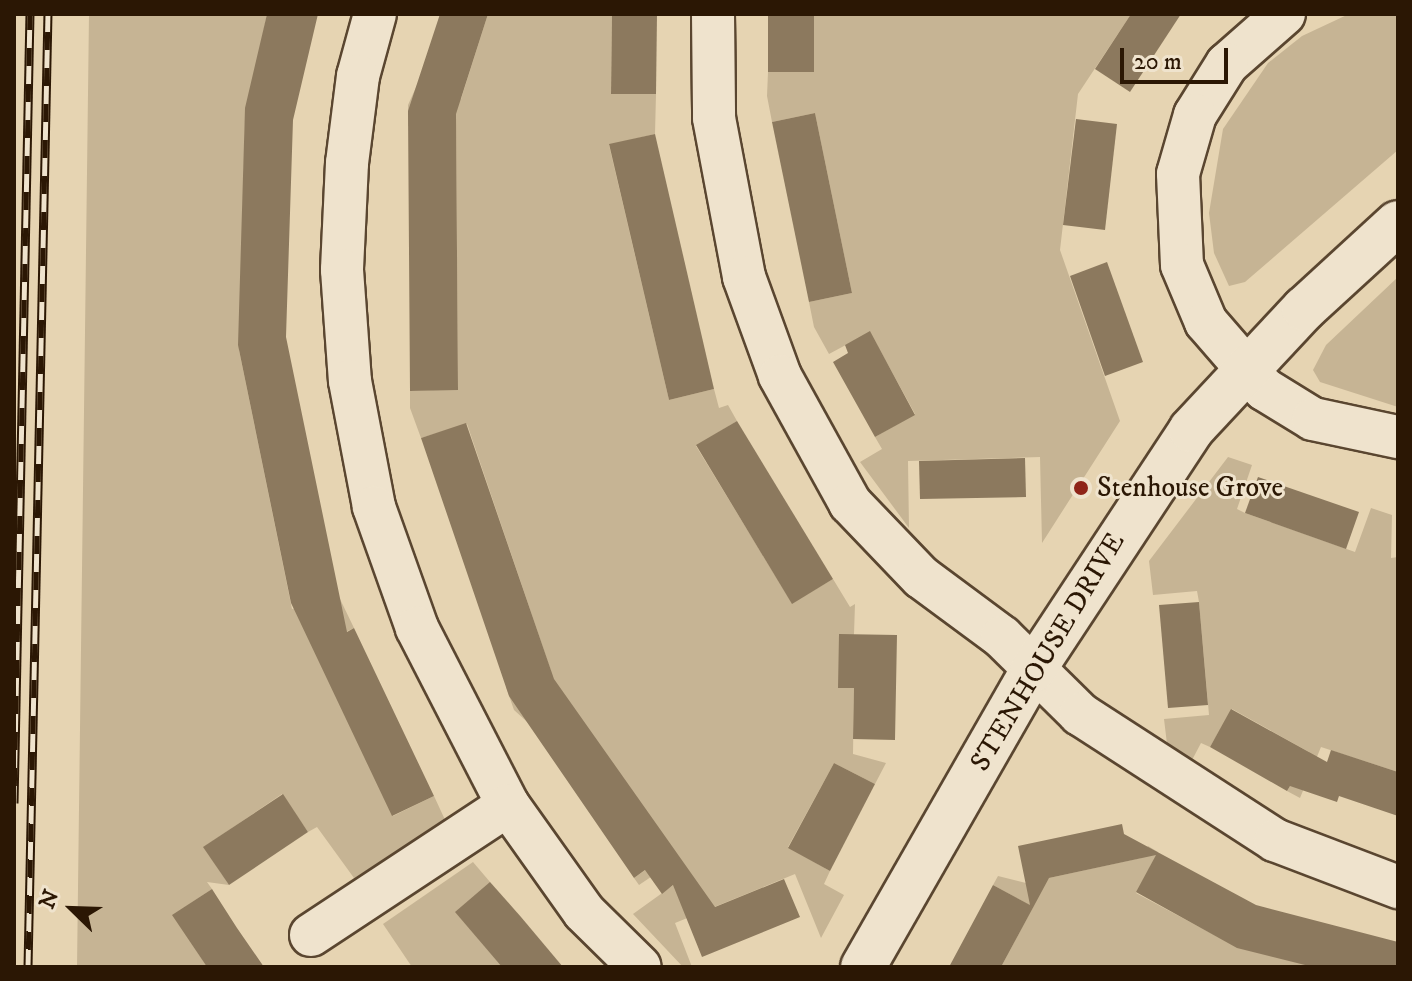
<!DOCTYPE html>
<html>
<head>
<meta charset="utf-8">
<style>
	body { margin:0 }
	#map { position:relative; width:1412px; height:981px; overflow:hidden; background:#e6d4b2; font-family:"IM FELL DW Pica",serif }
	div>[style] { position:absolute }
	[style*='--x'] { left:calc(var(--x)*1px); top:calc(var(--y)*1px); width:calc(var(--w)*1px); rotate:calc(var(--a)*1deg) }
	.green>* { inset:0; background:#c6b494 }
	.building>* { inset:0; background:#8c795e }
	.roads { filter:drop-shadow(2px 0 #5a4630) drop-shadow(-2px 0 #5a4630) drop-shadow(0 2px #5a4630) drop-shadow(0 -2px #5a4630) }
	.minor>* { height:42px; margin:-21px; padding:0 21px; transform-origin:21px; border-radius:21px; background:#efe3cd }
	.tertiary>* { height:44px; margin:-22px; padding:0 22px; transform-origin:22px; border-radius:22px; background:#efe3cd }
	.rail>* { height:9px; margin-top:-4.5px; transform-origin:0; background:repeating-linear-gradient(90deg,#efe3cd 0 18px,#2b1704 0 36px); box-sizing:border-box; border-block:2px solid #2b1704 }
	.dots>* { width:22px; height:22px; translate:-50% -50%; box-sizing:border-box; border:4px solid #efe3cd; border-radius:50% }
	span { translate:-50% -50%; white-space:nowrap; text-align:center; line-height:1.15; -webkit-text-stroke:6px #efe3cd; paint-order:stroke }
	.poi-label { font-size:28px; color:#2b1704 }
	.left { translate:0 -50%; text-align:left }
	.street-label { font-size:28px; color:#2b1704 }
	.frame { position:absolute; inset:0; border:16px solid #2b1704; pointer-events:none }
	.north { position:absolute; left:32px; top:869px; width:80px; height:80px; -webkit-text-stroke:6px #efe3cd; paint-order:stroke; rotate:293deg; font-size:22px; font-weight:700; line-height:32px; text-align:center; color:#2b1704 }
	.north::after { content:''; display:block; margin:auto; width:28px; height:36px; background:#2b1704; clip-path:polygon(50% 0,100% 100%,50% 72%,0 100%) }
	.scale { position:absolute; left:1120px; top:48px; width:108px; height:36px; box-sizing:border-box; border:4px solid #2b1704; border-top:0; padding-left:10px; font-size:24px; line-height:28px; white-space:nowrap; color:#2b1704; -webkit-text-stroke:6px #efe3cd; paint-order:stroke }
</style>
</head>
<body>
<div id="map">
	<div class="green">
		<div style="clip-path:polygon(89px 14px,267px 14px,245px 121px,239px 350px,292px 609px,340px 599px,354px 628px,313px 648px,393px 816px,434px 796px,446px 822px,354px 878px,317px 827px,308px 832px,282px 794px,204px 847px,229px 885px,207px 882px,212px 889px,173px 915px,207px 967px,77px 967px)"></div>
		<div style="clip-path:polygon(488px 14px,612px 14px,611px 93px,656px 94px,655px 134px,609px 145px,669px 400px,714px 389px,719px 408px,728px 405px,737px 421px,696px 446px,792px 603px,833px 579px,850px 607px,855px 604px,854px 634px,839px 688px,854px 688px,853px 754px,886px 763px,875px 784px,834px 763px,788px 847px,830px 871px,824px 884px,844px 895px,821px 938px,795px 874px,675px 923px,692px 967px,683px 967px,633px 914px,690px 873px,679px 858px,639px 885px,634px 878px,671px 852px,514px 710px,506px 687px,551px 671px,467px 424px,421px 438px,410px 408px,410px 391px,458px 389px,456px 126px,408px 126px,408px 105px,417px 85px,461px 99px)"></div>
		<div style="clip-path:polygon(814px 14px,1131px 14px,1078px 94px,1060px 250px,1120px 421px,1042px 543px,1040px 457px,908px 461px,909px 528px,860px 462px,882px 449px,875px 437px,915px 414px,870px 332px,829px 354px,814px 327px,809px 302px,852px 293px,815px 113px,772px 122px,767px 96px,768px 72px,814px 71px)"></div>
		<div style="clip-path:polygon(1349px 14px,1398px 14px,1398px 150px,1245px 282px,1229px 286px,1214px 253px,1209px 213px,1223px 129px,1268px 63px,1302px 36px)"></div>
		<div style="clip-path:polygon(1398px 277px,1398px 407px,1320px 382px,1313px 370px,1326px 345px)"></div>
		<div style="clip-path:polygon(1228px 457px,1252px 465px,1237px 509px,1245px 513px,1355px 552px,1371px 508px,1392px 515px,1391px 558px,1398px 557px,1398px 772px,1321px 747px,1300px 798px,1287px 791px,1309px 752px,1232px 709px,1210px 747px,1201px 743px,1191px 762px,1167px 744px,1164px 719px,1209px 715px,1199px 602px,1197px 591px,1153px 595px,1149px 561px)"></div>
		<div style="clip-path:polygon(1148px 846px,1158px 852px,1136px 893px,1218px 937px,1313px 967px,1001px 967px,1033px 907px,993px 885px,998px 876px,1026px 883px,1141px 858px)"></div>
		<div style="clip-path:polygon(473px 862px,490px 882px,502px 967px,412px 967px,383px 924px)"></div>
	</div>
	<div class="building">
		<div style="clip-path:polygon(267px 14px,318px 14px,293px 120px,286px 337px,347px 632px,354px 628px,434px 796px,392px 816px,291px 603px,238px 345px,245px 108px)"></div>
		<div style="clip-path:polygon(440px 14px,488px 14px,456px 114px,458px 390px,410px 391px,408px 111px)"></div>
		<div style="clip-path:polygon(612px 14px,657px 14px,656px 94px,611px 94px)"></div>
		<div style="clip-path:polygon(768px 14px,814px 14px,814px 72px,768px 72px)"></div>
		<div style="clip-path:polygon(1131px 14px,1181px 14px,1130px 92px,1095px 69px)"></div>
		<div style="clip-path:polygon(815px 113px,852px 293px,809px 302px,772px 122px)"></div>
		<div style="clip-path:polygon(1076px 119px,1117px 124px,1105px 230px,1063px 225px)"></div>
		<div style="clip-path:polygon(655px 134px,714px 389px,669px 400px,609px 144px)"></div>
		<div style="clip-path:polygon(1107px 262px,1143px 362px,1105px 376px,1070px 276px)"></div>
		<div style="clip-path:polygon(870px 331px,915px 415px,875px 437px,833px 362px,848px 353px,845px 345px)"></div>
		<div style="clip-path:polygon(737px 421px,833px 579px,792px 604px,696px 445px)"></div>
		<div style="clip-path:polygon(466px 423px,554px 679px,715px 907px,784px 879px,800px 917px,702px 957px,673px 885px,662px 894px,645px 870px,634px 878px,509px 696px,421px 438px)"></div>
		<div style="clip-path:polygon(1025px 458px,1026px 497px,920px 499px,919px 461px)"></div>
		<div style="clip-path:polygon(1258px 477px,1359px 512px,1346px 549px,1245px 513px)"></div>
		<div style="clip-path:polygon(1199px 602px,1208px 705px,1168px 708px,1159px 605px)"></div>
		<div style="clip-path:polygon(839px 634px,897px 635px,895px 740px,853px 739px,854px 688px,838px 688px)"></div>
		<div style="clip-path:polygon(1231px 709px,1327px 762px,1331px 750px,1398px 772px,1398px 816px,1339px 796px,1337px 802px,1290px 786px,1287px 791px,1210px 747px)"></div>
		<div style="clip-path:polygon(834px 763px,875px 784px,830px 871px,788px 848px)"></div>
		<div style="clip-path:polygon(283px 794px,308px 832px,229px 885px,203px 847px)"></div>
		<div style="clip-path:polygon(1122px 824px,1124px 834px,1256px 905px,1398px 942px,1398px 967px,1313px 967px,1237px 948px,1136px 892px,1156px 855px,1049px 878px,1001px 967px,949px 967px,993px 885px,1030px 905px,1018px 846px)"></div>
		<div style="clip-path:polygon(490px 882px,521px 917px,563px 967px,502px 967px,455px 912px)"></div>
		<div style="clip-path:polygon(212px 889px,237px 928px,264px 967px,207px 967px,172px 915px)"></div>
	</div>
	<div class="roads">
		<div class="minor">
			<div style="--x:375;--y:14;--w:64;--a:105.3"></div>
			<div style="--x:358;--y:76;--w:88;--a:97.2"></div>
			<div style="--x:347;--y:163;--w:107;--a:92.7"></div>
			<div style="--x:342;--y:270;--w:111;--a:85.9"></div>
			<div style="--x:350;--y:381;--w:128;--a:79.2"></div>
			<div style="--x:374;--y:507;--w:128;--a:70.4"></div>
			<div style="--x:417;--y:628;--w:199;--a:62.8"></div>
			<div style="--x:508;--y:805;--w:131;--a:54.6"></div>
			<div style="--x:584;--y:912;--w:78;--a:44.5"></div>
			<div style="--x:713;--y:14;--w:104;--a:89.4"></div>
			<div style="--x:714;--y:118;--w:162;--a:79.3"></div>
			<div style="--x:744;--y:277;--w:105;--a:70"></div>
			<div style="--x:780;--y:376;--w:145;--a:61.1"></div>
			<div style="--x:850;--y:503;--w:103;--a:46.2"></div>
			<div style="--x:921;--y:577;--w:101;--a:36.5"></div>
			<div style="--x:1002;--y:637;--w:110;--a:44.6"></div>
			<div style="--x:1080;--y:714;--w:232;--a:32.9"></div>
			<div style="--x:1275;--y:840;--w:132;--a:20.9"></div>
			<div style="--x:1284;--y:14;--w:76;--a:138.7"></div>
			<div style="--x:1227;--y:64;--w:60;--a:122.1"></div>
			<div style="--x:1195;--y:115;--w:61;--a:106.1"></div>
			<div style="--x:1178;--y:174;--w:91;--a:87.5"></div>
			<div style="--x:1182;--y:265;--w:62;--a:67.2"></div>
			<div style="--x:1206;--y:322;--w:89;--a:49.1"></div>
			<div style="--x:1264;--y:389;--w:57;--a:31.5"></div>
			<div style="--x:1313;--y:419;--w:87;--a:12"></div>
			<div style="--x:311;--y:935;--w:236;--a:-33.4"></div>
		</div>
		<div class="tertiary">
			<div style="--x:863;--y:967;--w:342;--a:-60.2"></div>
			<div style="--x:1033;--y:670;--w:287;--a:-56.6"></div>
			<div style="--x:1191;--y:430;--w:166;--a:-47"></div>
			<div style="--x:1304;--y:309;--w:127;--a:-42.5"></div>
		</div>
	</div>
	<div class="rail">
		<div style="--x:14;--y:803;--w:789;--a:-88.84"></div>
		<div style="--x:28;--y:967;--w:953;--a:-88.8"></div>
	</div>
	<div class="dots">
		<div style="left:1081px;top:488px;background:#8f2418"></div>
	</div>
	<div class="poi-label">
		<span class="left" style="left:1097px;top:488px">Stenhouse Grove</span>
	</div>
	<div class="street-label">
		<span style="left:1048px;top:652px;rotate:-59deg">STENHOUSE DRIVE</span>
	</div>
	<div class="frame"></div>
	<div class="north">N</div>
	<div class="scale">20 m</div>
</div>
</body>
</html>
